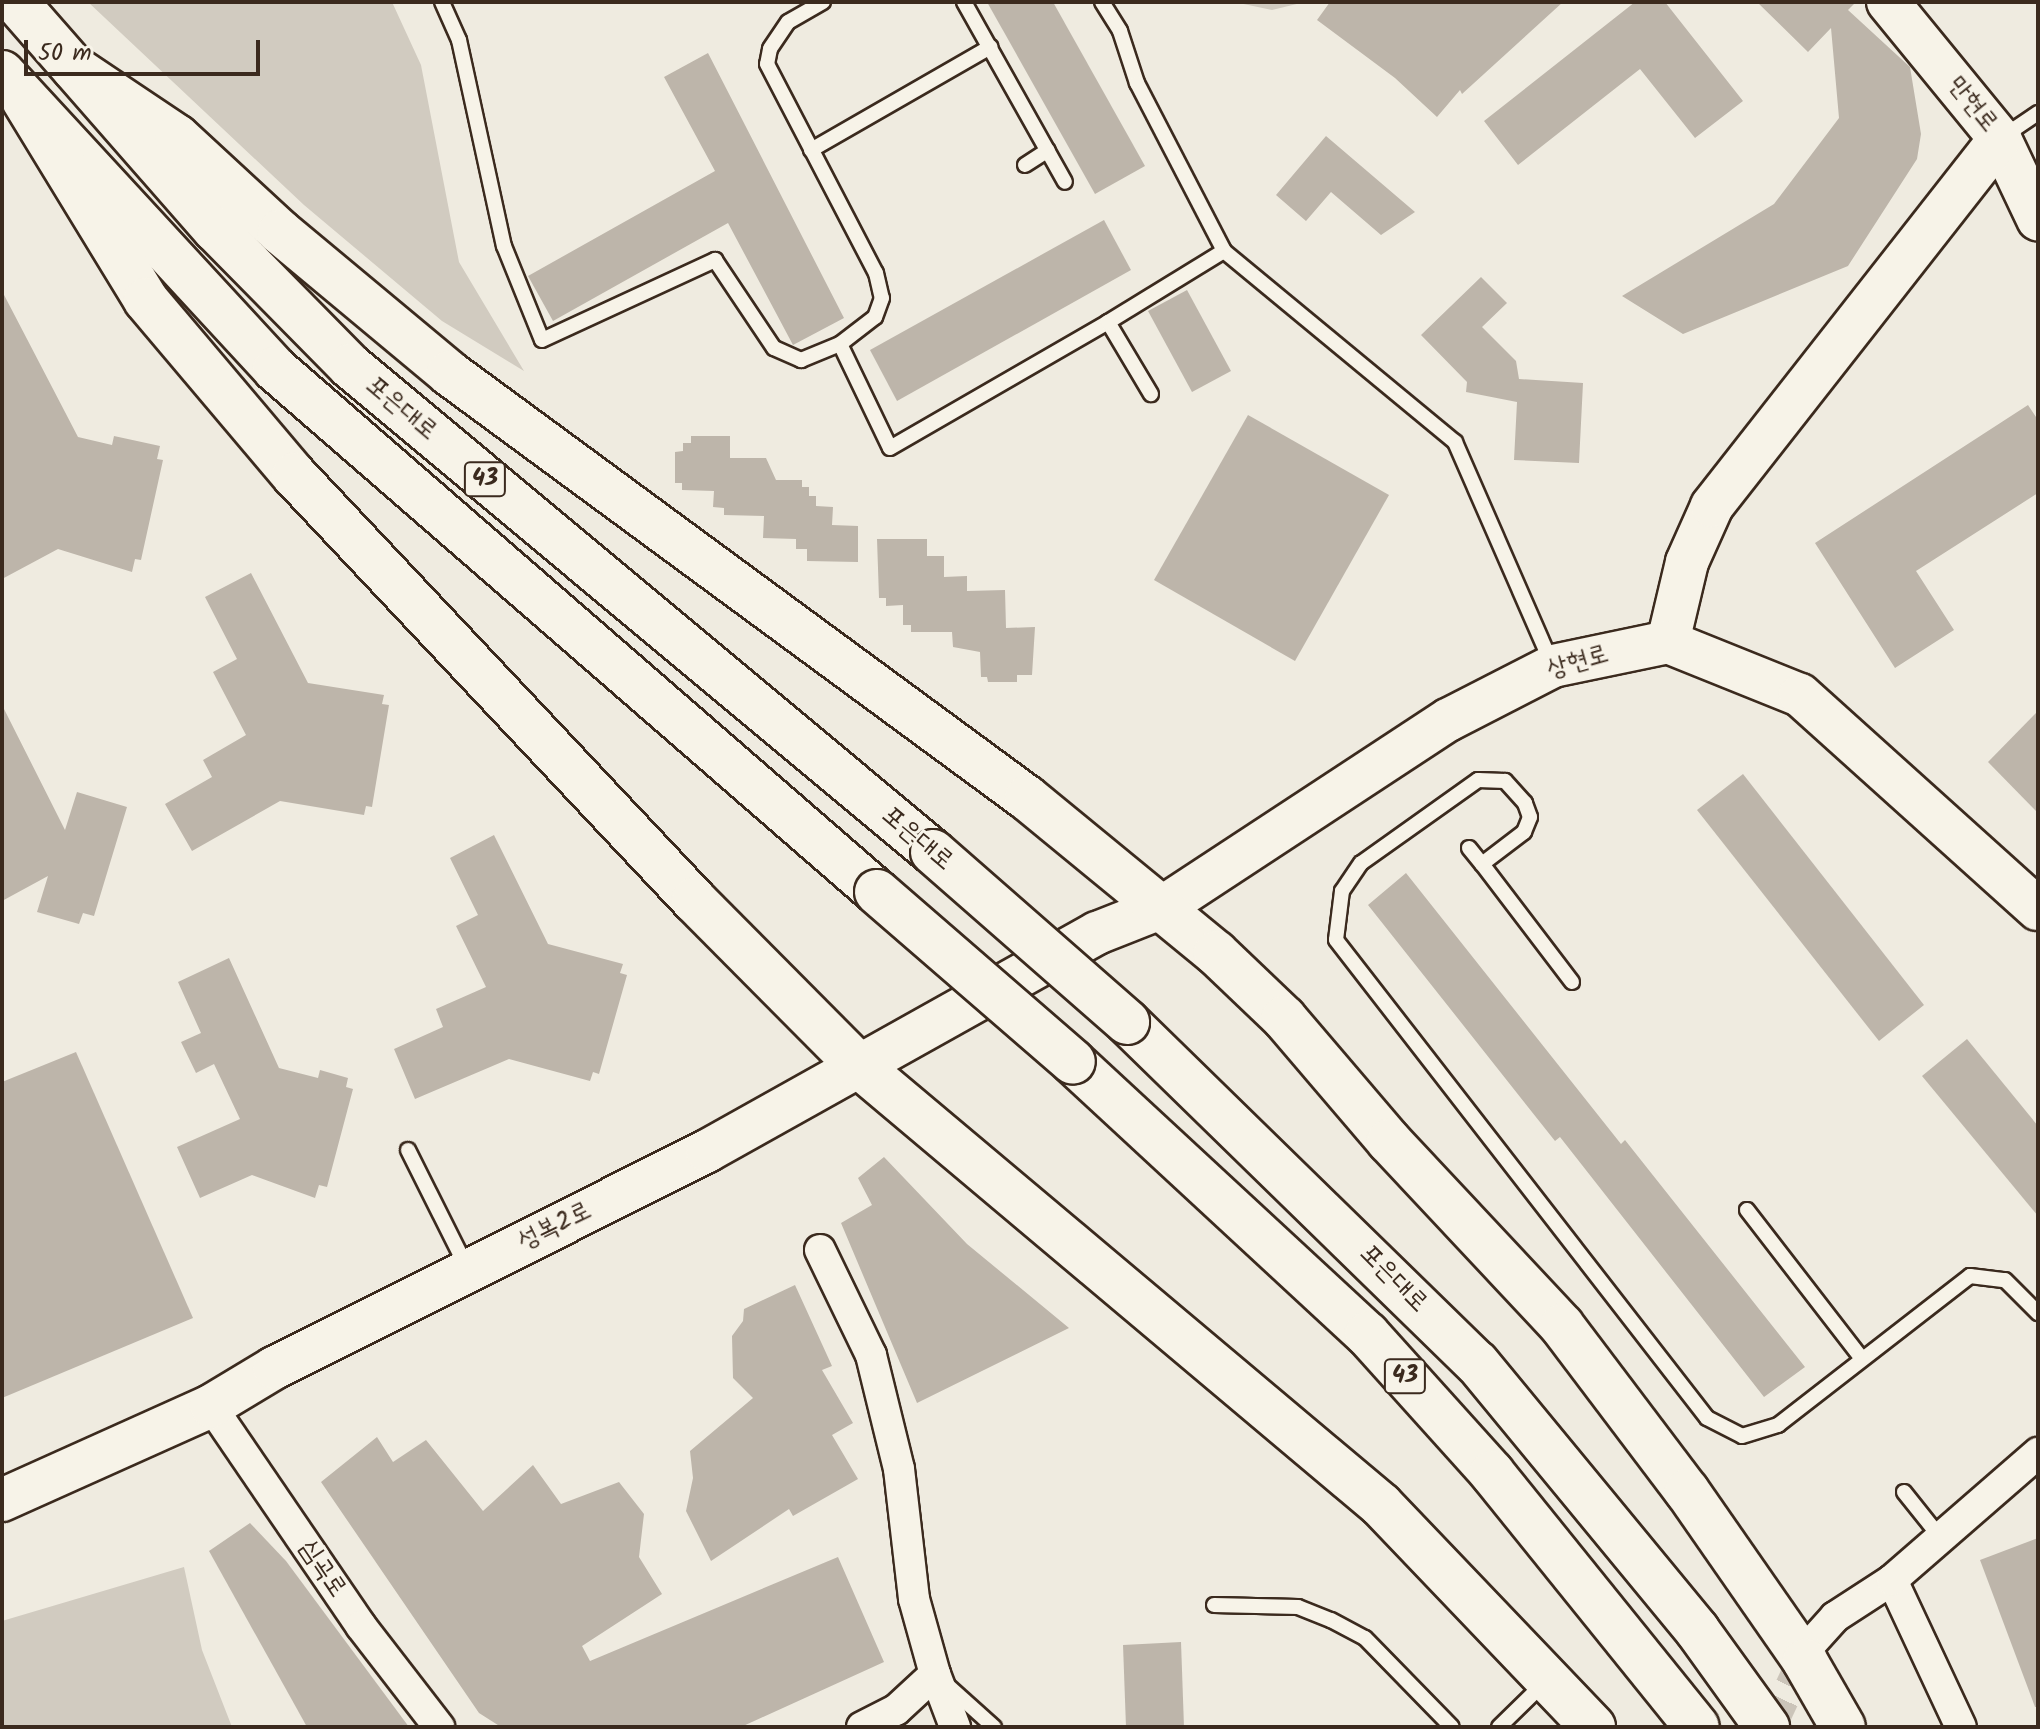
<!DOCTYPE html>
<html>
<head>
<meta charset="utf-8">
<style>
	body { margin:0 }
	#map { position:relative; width:2040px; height:1729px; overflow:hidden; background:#efebe0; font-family:Kalam,"Poor Story",sans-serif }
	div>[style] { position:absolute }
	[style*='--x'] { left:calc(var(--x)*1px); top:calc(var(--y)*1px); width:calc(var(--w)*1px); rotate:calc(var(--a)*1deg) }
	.green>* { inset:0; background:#d1cbc0 }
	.building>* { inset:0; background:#bdb5aa }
	.street-tunnel>* { height:30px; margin-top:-15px; transform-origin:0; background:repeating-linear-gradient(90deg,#cbc4b9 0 30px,transparent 0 45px) }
	.roads { filter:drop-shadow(2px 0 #3b2a1e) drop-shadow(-2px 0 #3b2a1e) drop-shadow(0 2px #3b2a1e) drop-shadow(0 -2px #3b2a1e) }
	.lane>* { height:14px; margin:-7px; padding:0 7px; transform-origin:7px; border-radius:7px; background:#f7f3e8 }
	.street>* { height:30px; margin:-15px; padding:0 15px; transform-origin:15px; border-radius:15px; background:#f7f3e8 }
	.secondary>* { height:42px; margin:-21px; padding:0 21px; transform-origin:21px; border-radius:21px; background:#f7f3e8 }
	.primary>* { height:44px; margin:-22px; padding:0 22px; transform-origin:22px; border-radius:22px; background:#f7f3e8 }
	.bridges { filter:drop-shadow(2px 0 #3b2a1e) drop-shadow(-2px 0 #3b2a1e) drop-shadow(0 2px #3b2a1e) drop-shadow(0 -2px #3b2a1e) }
	.primary-bridge>* { height:44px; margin:-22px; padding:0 22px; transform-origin:22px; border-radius:22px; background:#f7f3e8 }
	span { translate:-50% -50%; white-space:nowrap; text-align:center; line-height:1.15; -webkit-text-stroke:6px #f7f3e8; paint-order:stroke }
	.shield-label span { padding:2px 6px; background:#f7f3e8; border:2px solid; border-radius:6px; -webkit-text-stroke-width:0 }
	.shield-label { font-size:24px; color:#3b2a1e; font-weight:700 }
	.street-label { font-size:26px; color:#3b2a1e }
	.frame { position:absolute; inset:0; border:4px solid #3b2a1e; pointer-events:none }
	.scale { position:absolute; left:24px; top:40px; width:236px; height:36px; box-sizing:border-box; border:4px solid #3b2a1e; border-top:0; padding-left:10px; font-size:24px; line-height:28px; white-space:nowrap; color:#3b2a1e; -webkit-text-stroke:6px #f7f3e8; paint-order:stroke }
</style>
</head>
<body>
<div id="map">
	<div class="green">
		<div style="clip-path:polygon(88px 2px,392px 2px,421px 65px,459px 262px,524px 371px,442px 321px,304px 205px)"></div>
		<div style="clip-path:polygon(1234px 2px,1305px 2px,1272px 10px)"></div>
		<div style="clip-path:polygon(184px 1567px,202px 1650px,232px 1727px,2px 1727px,2px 1621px)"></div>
	</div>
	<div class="building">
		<div style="clip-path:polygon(987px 2px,1053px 2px,1145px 166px,1095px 194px)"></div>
		<div style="clip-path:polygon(1330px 2px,1563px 2px,1462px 94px,1460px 90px,1437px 117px,1395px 78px,1317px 20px)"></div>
		<div style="clip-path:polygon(1635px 2px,1665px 2px,1743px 101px,1695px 138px,1640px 69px,1518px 165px,1484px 121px)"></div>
		<div style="clip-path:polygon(1757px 2px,1856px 2px,1848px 10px,1910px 67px,1921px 134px,1917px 159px,1848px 266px,1683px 334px,1622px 296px,1774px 204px,1839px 118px,1831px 28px,1808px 52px)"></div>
		<div style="clip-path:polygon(708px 53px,844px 318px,793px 345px,728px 223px,553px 321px,528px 276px,715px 171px,664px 77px)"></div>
		<div style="clip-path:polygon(1326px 136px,1415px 212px,1381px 235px,1331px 192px,1306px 221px,1276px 195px)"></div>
		<div style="clip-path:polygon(1104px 220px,1131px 270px,897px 401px,870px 350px)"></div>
		<div style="clip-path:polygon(1481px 277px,1507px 303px,1482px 327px,1516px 361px,1519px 379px,1583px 383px,1579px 463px,1514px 460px,1517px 402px,1466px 392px,1467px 382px,1421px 335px)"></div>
		<div style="clip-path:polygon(1187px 290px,1231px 371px,1192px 392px,1148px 311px)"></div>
		<div style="clip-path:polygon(2px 291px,78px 437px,112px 445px,114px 436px,160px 446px,157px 459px,163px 460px,141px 560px,135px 559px,132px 572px,58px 549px,2px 579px)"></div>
		<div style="clip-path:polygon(2028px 405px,2038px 420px,2038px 493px,1916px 571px,1954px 630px,1895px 668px,1815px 543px)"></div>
		<div style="clip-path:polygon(1248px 415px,1389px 495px,1295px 661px,1154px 580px)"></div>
		<div style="clip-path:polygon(691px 436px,730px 436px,730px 458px,766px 458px,776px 480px,802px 480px,802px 487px,809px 487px,809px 496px,816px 496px,816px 506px,833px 507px,832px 525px,858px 526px,858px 562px,807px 561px,807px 549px,796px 549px,796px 539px,763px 538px,764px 516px,724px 515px,724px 508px,713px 507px,714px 491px,682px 490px,682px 483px,675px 483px,675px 452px,683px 451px,683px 443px,691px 443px)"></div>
		<div style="clip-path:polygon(877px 539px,927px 539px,927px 556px,944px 556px,944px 577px,967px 576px,967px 591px,1005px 590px,1006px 628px,1035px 627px,1032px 675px,1017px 675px,1017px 682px,988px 682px,987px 677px,981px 677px,980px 652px,953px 647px,952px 632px,911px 632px,911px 625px,903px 625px,903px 605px,886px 606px,886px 598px,879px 598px)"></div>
		<div style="clip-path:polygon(251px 573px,308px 683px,384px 695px,382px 704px,389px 705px,372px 807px,366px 806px,364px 815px,280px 801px,192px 851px,165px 804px,212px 777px,203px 760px,246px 735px,213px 672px,237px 659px,205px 597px)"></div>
		<div style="clip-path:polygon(2px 705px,65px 830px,77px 792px,127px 807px,94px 916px,83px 913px,79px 924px,37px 912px,48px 876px,2px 901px)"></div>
		<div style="clip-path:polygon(2038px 711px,2038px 813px,1988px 762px)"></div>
		<div style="clip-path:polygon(1743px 774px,1924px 1005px,1879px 1041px,1697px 810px)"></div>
		<div style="clip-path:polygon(494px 835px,548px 944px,623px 964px,620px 973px,627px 975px,599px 1074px,593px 1072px,590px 1081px,509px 1059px,415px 1099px,394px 1049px,443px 1027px,436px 1009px,486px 987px,456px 926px,478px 915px,450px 858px)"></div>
		<div style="clip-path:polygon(1406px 873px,1621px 1144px,1625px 1140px,1805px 1367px,1764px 1397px,1560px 1137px,1555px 1141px,1368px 905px)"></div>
		<div style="clip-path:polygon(229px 958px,279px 1068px,318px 1078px,320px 1070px,348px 1078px,346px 1087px,353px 1089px,327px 1187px,319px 1185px,315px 1198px,252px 1175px,200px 1198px,177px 1147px,240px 1119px,214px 1064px,196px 1073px,181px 1042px,201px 1033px,178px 982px)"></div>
		<div style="clip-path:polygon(1967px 1039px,2038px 1126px,2038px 1216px,1922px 1076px)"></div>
		<div style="clip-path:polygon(76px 1052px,193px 1318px,2px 1398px,2px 1082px)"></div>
		<div style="clip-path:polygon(884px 1157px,967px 1244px,1069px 1328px,917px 1403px,841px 1223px,872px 1205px,858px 1178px)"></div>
		<div style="clip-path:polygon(795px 1285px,832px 1366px,822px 1370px,853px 1423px,832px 1435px,858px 1479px,793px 1516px,789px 1509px,711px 1561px,686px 1511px,693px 1478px,690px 1451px,753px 1398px,733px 1378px,732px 1336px,743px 1321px,744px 1309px)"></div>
		<div style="clip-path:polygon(377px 1437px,393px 1462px,426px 1440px,483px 1511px,533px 1465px,561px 1504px,619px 1482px,644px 1514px,639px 1557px,662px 1594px,582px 1646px,590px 1661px,838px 1557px,884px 1662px,741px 1727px,501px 1727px,479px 1713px,321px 1482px)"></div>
		<div style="clip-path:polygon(250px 1523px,286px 1561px,409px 1727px,307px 1727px,209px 1551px)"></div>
		<div style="clip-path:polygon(2038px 1538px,2038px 1707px,2035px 1707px,1980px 1560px)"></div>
		<div style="clip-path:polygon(1181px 1642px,1184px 1727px,1126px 1727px,1123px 1645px)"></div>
	</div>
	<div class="street-tunnel">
		<div style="--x:1771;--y:1727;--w:89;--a:-64.9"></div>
	</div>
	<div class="roads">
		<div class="lane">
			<div style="--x:442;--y:2;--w:42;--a:65.9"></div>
			<div style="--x:459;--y:40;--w:211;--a:77.7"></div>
			<div style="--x:504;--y:246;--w:101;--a:68"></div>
			<div style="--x:542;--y:340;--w:191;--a:-24.8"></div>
			<div style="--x:715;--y:260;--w:106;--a:56.2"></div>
			<div style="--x:774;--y:348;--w:30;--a:24"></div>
			<div style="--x:801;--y:360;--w:42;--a:-22.3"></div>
			<div style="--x:823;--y:2;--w:40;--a:150.3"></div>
			<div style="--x:788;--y:22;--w:32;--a:124"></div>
			<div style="--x:770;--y:49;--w:15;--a:101"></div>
			<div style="--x:767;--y:64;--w:236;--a:62.5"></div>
			<div style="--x:876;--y:273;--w:26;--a:77"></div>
			<div style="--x:882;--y:298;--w:20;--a:110"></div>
			<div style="--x:875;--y:317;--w:44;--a:142.4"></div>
			<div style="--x:840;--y:344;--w:115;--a:64.3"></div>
			<div style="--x:890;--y:448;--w:252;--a:-30"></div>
			<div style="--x:1108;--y:322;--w:84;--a:59.2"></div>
			<div style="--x:964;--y:2;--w:206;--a:60.7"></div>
			<div style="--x:1102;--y:2;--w:34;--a:58"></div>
			<div style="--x:1120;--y:31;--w:55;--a:71.9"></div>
			<div style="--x:1137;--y:83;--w:189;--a:62.6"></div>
			<div style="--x:1224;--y:251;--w:300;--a:39.6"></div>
			<div style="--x:1455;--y:442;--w:240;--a:66.4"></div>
			<div style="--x:2004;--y:136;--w:41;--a:-34.1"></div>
			<div style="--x:811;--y:150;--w:207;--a:-29.9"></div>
			<div style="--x:1025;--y:165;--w:27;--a:-33"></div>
			<div style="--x:1108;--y:322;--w:136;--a:-31.5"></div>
			<div style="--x:1469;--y:848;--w:21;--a:51"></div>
			<div style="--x:1572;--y:982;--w:148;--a:-127.3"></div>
			<div style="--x:1482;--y:864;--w:53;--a:-37.3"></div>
			<div style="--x:1524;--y:832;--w:16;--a:-68"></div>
			<div style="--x:1530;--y:817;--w:15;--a:-110"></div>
			<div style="--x:1525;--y:803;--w:30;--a:-132"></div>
			<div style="--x:1505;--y:781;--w:27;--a:-178"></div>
			<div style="--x:1478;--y:780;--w:143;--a:144.6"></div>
			<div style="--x:1361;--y:863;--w:34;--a:124"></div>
			<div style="--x:1342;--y:891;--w:49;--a:97"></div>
			<div style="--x:1336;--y:940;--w:605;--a:52.18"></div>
			<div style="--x:1707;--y:1418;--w:39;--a:27"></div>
			<div style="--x:1742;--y:1436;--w:38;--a:-17"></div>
			<div style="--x:1778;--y:1425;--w:243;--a:-37.8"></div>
			<div style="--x:1970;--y:1276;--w:35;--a:7"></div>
			<div style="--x:2005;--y:1280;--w:47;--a:45"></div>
			<div style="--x:408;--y:1150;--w:130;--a:63.4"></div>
			<div style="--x:1747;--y:1210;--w:188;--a:52.3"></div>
			<div style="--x:1904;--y:1492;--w:58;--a:51.3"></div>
			<div style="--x:1214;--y:1605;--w:84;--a:1.4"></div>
			<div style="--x:1298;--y:1607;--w:35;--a:22"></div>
			<div style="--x:1331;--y:1620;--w:38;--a:28"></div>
			<div style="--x:1365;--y:1638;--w:124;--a:45.7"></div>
			<div style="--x:947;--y:1685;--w:63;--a:41.8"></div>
			<div style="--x:1499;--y:1727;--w:63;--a:-44.4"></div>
		</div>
		<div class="street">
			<div style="--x:820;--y:1250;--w:117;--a:64.1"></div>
			<div style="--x:871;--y:1355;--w:117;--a:76.2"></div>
			<div style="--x:899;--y:1469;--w:131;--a:83.4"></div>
			<div style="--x:914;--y:1599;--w:78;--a:74.4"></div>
			<div style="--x:211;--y:1406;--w:266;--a:55.7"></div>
			<div style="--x:361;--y:1626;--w:128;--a:52.3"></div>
			<div style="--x:1892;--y:1580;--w:162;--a:64.9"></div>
			<div style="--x:1809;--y:1646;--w:39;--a:-48"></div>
			<div style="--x:1835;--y:1617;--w:68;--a:-33"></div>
			<div style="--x:1892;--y:1580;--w:194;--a:-41"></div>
			<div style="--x:862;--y:1727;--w:38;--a:-27"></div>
			<div style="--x:896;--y:1710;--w:53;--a:-42.7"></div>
			<div style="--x:935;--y:1674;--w:57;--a:69.3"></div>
		</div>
		<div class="secondary">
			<div style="--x:1888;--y:2;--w:177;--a:50.7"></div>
			<div style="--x:2000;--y:139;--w:89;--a:64.6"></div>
			<div style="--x:1668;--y:642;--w:82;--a:-76.6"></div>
			<div style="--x:1687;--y:562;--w:61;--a:-65.9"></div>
			<div style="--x:1712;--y:506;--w:467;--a:-51.9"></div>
			<div style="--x:2;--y:1500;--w:229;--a:-24.2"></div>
			<div style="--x:211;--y:1406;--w:74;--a:-31.1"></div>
			<div style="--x:274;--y:1368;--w:484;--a:-26.6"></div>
			<div style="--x:707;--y:1151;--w:447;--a:-29.2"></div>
			<div style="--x:1097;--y:933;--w:71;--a:-21.5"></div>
			<div style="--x:1163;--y:907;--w:341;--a:-33.3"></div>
			<div style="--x:1448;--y:720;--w:118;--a:-27.2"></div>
			<div style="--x:1553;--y:666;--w:117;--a:-11.8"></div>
			<div style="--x:1668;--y:642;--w:142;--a:21.9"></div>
			<div style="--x:1800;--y:695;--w:320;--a:42"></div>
		</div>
		<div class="primary">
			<div style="--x:16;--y:2;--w:302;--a:48.8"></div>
			<div style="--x:215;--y:229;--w:192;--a:45.4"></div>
			<div style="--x:350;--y:366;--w:759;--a:39.82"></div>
			<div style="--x:74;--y:68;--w:124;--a:33.8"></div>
			<div style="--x:177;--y:137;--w:140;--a:42.7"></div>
			<div style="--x:280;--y:232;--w:220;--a:39.8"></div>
			<div style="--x:449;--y:373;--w:717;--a:36.33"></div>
			<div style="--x:1027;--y:798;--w:244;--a:39.4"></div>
			<div style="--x:1216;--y:953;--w:94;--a:43.7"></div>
			<div style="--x:1284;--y:1018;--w:162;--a:49.5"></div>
			<div style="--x:1389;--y:1141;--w:253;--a:46.9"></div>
			<div style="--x:1562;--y:1326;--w:207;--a:52.9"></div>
			<div style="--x:1687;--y:1491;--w:207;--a:55.2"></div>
			<div style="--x:1805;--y:1661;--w:76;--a:60.1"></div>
			<div style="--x:2;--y:73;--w:403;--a:47.3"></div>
			<div style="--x:275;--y:369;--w:797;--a:40.98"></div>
			<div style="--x:24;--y:100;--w:234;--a:58.6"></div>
			<div style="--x:146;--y:300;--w:229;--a:49.8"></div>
			<div style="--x:294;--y:475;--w:584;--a:46.74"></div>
			<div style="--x:694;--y:900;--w:233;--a:45.2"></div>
			<div style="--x:858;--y:1065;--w:683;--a:40.07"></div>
			<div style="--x:1381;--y:1505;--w:307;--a:46.3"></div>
			<div style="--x:1127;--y:1022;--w:489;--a:44.3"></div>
			<div style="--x:1477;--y:1363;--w:346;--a:50.5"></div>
			<div style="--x:1697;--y:1630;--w:120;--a:54.2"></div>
			<div style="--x:1073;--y:1062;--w:401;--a:42.8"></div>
			<div style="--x:1367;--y:1334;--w:187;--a:48"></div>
			<div style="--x:1492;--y:1473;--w:326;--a:51.1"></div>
		</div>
	</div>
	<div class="bridges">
		<div class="primary-bridge">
			<div style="--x:933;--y:852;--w:258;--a:41.2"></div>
			<div style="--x:877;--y:892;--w:259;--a:40.9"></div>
		</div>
	</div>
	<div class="shield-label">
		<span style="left:485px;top:479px">43</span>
		<span style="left:1405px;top:1376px">43</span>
	</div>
	<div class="street-label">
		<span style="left:1972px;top:105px;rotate:51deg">만현로</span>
		<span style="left:401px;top:409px;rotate:40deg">포은대로</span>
		<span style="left:1578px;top:663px;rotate:-16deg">상현로</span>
		<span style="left:917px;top:839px;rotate:40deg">포은대로</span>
		<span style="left:555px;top:1227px;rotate:-26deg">성복2로</span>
		<span style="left:1393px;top:1279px;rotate:45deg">포은대로</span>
		<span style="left:322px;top:1569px;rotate:56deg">심곡로</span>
	</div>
	<div class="frame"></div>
	<div class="scale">50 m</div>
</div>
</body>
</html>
